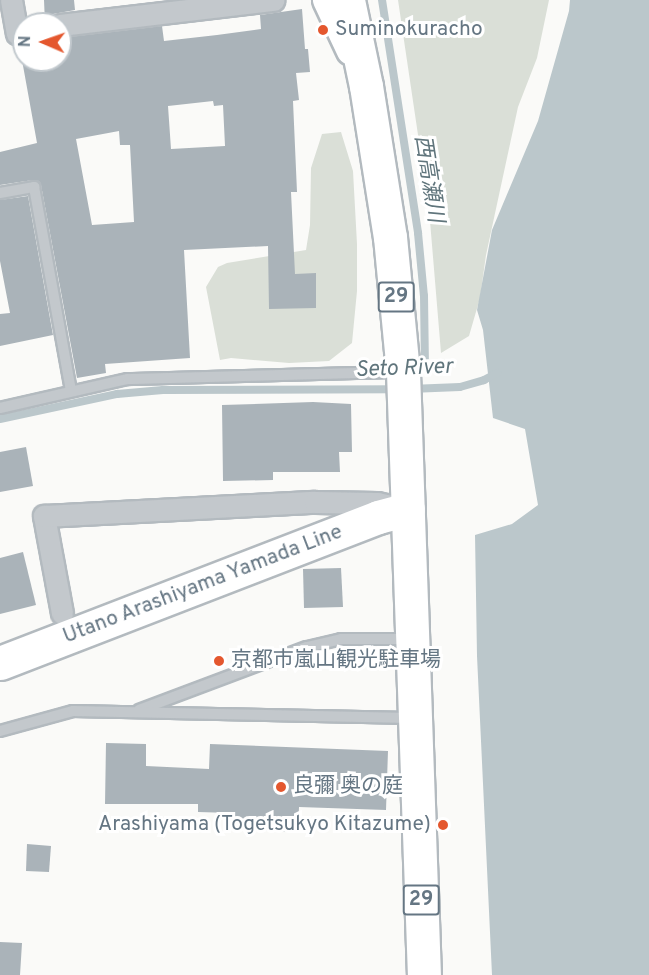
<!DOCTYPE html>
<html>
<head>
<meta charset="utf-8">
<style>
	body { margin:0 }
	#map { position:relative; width:649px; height:975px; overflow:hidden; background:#fafaf8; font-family:Overpass,"Noto Sans JP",sans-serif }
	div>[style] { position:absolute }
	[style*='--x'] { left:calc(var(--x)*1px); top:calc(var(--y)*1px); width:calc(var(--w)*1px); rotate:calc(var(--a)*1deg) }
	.green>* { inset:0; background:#dadfd7 }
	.water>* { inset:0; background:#bbc7cb }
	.stream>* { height:8px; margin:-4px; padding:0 4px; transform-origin:4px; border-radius:4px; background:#bbc7cb }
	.building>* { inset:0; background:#aab3b9 }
	.roads { filter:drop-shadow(2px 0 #b3babf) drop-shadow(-2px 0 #b3babf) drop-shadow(0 2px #b3babf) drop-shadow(0 -2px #b3babf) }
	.service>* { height:10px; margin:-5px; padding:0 5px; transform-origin:5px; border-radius:5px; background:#c3c8cc }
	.minor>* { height:21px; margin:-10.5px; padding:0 10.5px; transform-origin:10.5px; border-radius:10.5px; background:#c3c8cc }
	.secondary>* { height:28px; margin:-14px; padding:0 14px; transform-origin:14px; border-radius:14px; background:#fff }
	.primary>* { height:33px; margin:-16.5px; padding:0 16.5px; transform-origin:16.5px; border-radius:16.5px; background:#fff }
	.dots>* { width:16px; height:16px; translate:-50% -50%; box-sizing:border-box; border:3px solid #fff; border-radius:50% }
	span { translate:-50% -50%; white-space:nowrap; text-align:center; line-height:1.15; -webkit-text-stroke:6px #fff; paint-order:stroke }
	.shield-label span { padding:2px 4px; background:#fff; border:2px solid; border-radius:4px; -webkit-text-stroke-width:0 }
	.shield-label { font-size:20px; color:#657683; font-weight:700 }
	.poi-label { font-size:21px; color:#657683 }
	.left { translate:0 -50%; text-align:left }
	.right { translate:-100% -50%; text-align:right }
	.street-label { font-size:21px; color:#657683 }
	.water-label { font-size:22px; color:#60757c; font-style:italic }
	.north { position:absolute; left:12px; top:12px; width:60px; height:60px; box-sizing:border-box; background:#fff; border:2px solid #c1c8cd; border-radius:50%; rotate:272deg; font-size:16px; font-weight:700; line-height:24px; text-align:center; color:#657683 }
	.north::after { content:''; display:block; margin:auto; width:21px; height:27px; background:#e4572e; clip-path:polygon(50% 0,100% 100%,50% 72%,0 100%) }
</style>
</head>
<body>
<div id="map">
	<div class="green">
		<div style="clip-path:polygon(398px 0,549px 0,537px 58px,518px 107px,486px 255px,480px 298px,469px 336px,441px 353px,429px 209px)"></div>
		<div style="clip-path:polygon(341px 132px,353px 171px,357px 244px,357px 291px,352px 343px,329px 361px,289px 363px,231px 358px,220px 360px,206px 287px,218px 267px,227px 263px,306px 250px,310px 225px,311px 168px,322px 134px)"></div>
	</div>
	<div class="water">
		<div style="clip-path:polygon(570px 0,649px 0,649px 975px,492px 975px,477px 656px,475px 535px,512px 524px,538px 505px,525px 429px,493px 418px,483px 330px,477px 310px,492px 230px,538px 121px,569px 11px)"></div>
	</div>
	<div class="stream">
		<div style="--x:382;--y:0;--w:236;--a:81.2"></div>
		<div style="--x:418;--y:233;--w:63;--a:84.6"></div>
		<div style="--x:424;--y:296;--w:69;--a:89.2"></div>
		<div style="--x:410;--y:389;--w:50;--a:-2.3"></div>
		<div style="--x:460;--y:387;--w:25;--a:-16"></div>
		<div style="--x:484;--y:380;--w:15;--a:-28"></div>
		<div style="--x:0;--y:419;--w:120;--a:-12.1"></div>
		<div style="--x:117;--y:394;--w:46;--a:-5"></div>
		<div style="--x:163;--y:390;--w:232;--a:-0.2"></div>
	</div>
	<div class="building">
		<div style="clip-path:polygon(44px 0,74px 0,75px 10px,53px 14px,45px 24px)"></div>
		<div style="clip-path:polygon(evenodd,302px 9px,305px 49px,308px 49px,310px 72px,296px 73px,299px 100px,293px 101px,297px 192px,291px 192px,295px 274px,316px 273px,316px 308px,269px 309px,268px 246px,184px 250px,190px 358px,105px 364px,106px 373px,77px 378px,41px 185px,33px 180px,0 185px,0 152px,37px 143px,20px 49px,24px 48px,24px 60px,60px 60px,60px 38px,162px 26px,164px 41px,217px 35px,261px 29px,260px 15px,302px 9px,213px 101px,214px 106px,223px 105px,225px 146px,171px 149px,168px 106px,213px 101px,302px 9px,119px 131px,120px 145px,130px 145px,134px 222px,92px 225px,76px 139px,119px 131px)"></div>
		<div style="clip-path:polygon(28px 196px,53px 335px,0 346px,0 314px,10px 313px,0 261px,0 200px)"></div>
		<div style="clip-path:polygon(313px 402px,351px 404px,352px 452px,339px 452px,340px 472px,273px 472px,273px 480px,223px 481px,222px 405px)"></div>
		<div style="clip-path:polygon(26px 447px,33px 486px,0 492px,0 452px)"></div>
		<div style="clip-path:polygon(23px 552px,36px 605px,0 614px,0 558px)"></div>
		<div style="clip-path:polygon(341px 568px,343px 607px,304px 608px,303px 569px)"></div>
		<div style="clip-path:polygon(106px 743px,146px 744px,146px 766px,209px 769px,210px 744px,388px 751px,386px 810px,299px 807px,298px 832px,231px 829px,232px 813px,198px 812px,198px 804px,105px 804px)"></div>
		<div style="clip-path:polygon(27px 844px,51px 846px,49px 872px,26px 871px)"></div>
		<div style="clip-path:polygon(0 942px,22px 943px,20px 975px,0 975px)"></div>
	</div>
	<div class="roads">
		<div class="service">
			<div style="--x:0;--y:193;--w:35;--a:-10"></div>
			<div style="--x:34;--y:187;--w:207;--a:79.7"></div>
			<div style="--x:0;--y:408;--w:131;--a:-12.8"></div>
			<div style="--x:128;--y:379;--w:270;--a:-1.5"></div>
			<div style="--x:139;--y:710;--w:179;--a:-20.6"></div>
			<div style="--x:307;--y:647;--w:35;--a:-13"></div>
			<div style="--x:341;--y:639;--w:67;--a:0"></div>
			<div style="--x:0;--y:731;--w:76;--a:-15.3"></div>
			<div style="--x:73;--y:711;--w:338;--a:1.2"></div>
		</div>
		<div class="minor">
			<div style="--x:11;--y:0;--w:34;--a:80"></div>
			<div style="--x:60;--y:25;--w:215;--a:-6.7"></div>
			<div style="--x:62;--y:613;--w:99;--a:-100.5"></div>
			<div style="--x:44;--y:516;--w:271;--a:-3"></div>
			<div style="--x:315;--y:502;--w:62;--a:0.9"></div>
			<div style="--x:377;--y:503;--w:19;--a:12"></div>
		</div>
		<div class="secondary">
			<div style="--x:327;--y:0;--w:56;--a:64.8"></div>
		</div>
		<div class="primary">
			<div style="--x:348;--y:0;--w:88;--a:78.2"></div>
			<div style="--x:366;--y:86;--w:153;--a:81"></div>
			<div style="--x:390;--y:237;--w:136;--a:84.5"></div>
			<div style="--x:403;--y:372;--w:603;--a:88.01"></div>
			<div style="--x:0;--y:663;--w:405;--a:-21.1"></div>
			<div style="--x:378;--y:517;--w:31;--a:-15"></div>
		</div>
	</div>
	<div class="dots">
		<div style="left:323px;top:30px;background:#e4572e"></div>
		<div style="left:219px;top:661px;background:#e4572e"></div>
		<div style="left:281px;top:787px;background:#e4572e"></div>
		<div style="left:443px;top:825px;background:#e4572e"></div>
	</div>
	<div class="shield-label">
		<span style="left:396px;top:297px">29</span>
		<span style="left:421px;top:900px">29</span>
	</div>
	<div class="poi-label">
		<span class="left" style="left:335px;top:30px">Suminokuracho</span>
		<span class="left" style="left:231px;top:661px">京都市嵐山観光駐車場</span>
		<span class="left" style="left:293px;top:787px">良彌 奥の庭</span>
		<span class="right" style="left:431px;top:825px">Arashiyama (Togetsukyo Kitazume)</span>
	</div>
	<div class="street-label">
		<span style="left:203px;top:585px;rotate:-21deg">Utano Arashiyama Yamada Line</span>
	</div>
	<div class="water-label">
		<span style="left:428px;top:179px;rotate:81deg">西高瀬川</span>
		<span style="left:404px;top:369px;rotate:-2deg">Seto River</span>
	</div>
	<div class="north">N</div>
</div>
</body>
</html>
